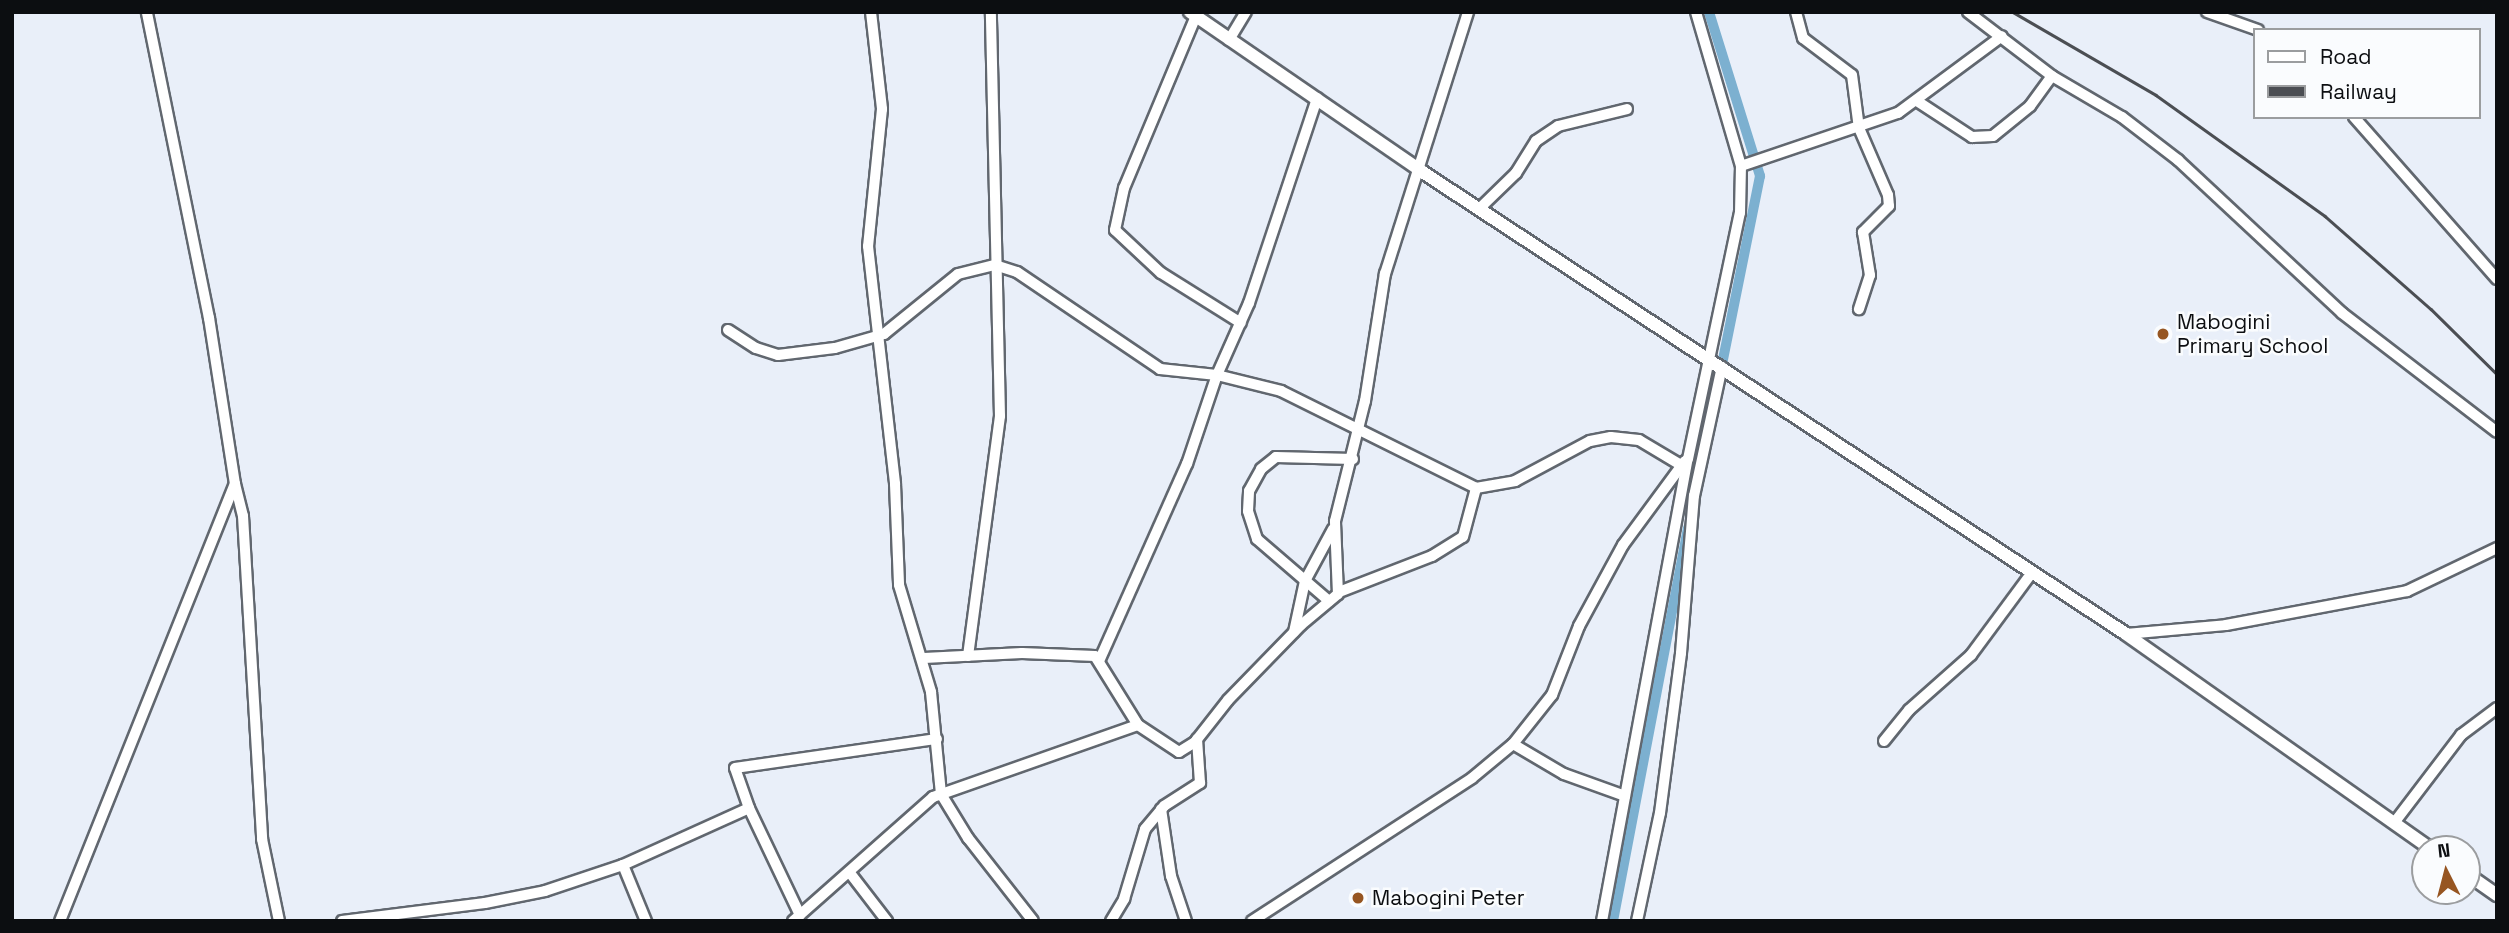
<!DOCTYPE html>
<html>
<head>
<meta charset="utf-8">
<style>
	body { margin:0 }
	#map { position:relative; width:2509px; height:933px; overflow:hidden; background:#e9eff9; font-family:"Space Grotesk",sans-serif }
	div>[style] { position:absolute }
	[style*='--x'] { left:calc(var(--x)*1px); top:calc(var(--y)*1px); width:calc(var(--w)*1px); rotate:calc(var(--a)*1deg) }
	.canal>* { height:10px; margin:-5px; padding:0 5px; transform-origin:5px; border-radius:5px; background:#7cb0d0 }
	.roads { filter:drop-shadow(2px 0 #61676f) drop-shadow(-2px 0 #61676f) drop-shadow(0 2px #61676f) drop-shadow(0 -2px #61676f) }
	.minor>* { height:10px; margin:-5px; padding:0 5px; transform-origin:5px; border-radius:5px; background:#fff }
	.tertiary>* { height:12px; margin:-6px; padding:0 6px; transform-origin:6px; border-radius:6px; background:#fff }
	.rail>* { height:2.5px; margin:-1.25px; padding:0 1.25px; transform-origin:1.25px; border-radius:1.25px; background:#4b4e53 }
	.dots>* { width:19px; height:19px; translate:-50% -50%; box-sizing:border-box; border:4px solid #fafcfe; border-radius:50% }
	span { translate:-50% -50%; white-space:nowrap; text-align:center; line-height:1.15; -webkit-text-stroke:5px #fafcfe; paint-order:stroke }
	.poi-label { font-size:21px; color:#0c0e11 }
	.left { translate:0 -50%; text-align:left }
	.frame { position:absolute; inset:0; border:14px solid #0c0e11; pointer-events:none }
	.legend { position:absolute; left:2253px; top:28px; width:228px; height:91px; box-sizing:border-box; background:#fafcfe; border:2px solid #9b9d9f; margin:0; padding:9px 12px; list-style:none; font-size:21px; color:#0c0e11 }
	.legend li { display:flex; align-items:center; gap:14px; height:35px }
	.legend b { width:35px; border:2px solid #9b9d9f }
	.north { position:absolute; left:2411px; top:835px; width:70px; height:70px; box-sizing:border-box; background:#fafcfe; border:2px solid #9b9d9f; border-radius:50%; rotate:354deg; font-size:19px; font-weight:700; line-height:28px; text-align:center; color:#0c0e11 }
	.north::after { content:''; display:block; margin:auto; width:24px; height:32px; background:#965521; clip-path:polygon(50% 0,100% 100%,50% 72%,0 100%) }
</style>
</head>
<body>
<div id="map">
	<div class="canal">
		<div style="--x:1709;--y:12;--w:172;--a:72.7"></div>
		<div style="--x:1760;--y:176;--w:203;--a:101.4"></div>
		<div style="--x:1613;--y:921;--w:400;--a:-79.2"></div>
	</div>
	<div class="roads">
		<div class="minor">
			<div style="--x:871;--y:12;--w:98;--a:83.5"></div>
			<div style="--x:882;--y:109;--w:138;--a:95.8"></div>
			<div style="--x:868;--y:246;--w:240;--a:83.5"></div>
			<div style="--x:895;--y:484;--w:101;--a:87.7"></div>
			<div style="--x:899;--y:585;--w:112;--a:73.3"></div>
			<div style="--x:931;--y:692;--w:102;--a:84.4"></div>
			<div style="--x:941;--y:794;--w:52;--a:58.5"></div>
			<div style="--x:968;--y:838;--w:105;--a:51.9"></div>
			<div style="--x:1796;--y:12;--w:27;--a:75"></div>
			<div style="--x:1803;--y:38;--w:61;--a:37.1"></div>
			<div style="--x:1852;--y:75;--w:53;--a:82.5"></div>
			<div style="--x:1859;--y:128;--w:73;--a:66.6"></div>
			<div style="--x:1888;--y:195;--w:11;--a:85"></div>
			<div style="--x:1889;--y:206;--w:37;--a:135"></div>
			<div style="--x:1863;--y:232;--w:44;--a:80.8"></div>
			<div style="--x:1870;--y:275;--w:36;--a:108"></div>
			<div style="--x:1968;--y:12;--w:106;--a:37.3"></div>
			<div style="--x:2052;--y:76;--w:81;--a:30.4"></div>
			<div style="--x:2122;--y:117;--w:71;--a:37.5"></div>
			<div style="--x:2178;--y:160;--w:224;--a:43"></div>
			<div style="--x:2342;--y:313;--w:195;--a:37.5"></div>
			<div style="--x:2207;--y:12;--w:54;--a:19.4"></div>
			<div style="--x:1196;--y:16;--w:186;--a:112.7"></div>
			<div style="--x:1124;--y:188;--w:43;--a:102.1"></div>
			<div style="--x:1115;--y:230;--w:63;--a:43.1"></div>
			<div style="--x:1161;--y:273;--w:94;--a:32"></div>
			<div style="--x:1229;--y:40;--w:33;--a:-59"></div>
			<div style="--x:1917;--y:101;--w:66;--a:33.2"></div>
			<div style="--x:1972;--y:137;--w:21;--a:-3"></div>
			<div style="--x:1993;--y:136;--w:48;--a:-39"></div>
			<div style="--x:2030;--y:106;--w:37;--a:-54"></div>
			<div style="--x:2354;--y:117;--w:216;--a:48.6"></div>
			<div style="--x:1741;--y:166;--w:166;--a:-18.7"></div>
			<div style="--x:1898;--y:113;--w:129;--a:-36.5"></div>
			<div style="--x:1481;--y:207;--w:49;--a:-44.2"></div>
			<div style="--x:1516;--y:173;--w:38;--a:-58"></div>
			<div style="--x:1536;--y:141;--w:27;--a:-34"></div>
			<div style="--x:1558;--y:126;--w:71;--a:-13.8"></div>
			<div style="--x:728;--y:330;--w:33;--a:33"></div>
			<div style="--x:756;--y:348;--w:23;--a:18"></div>
			<div style="--x:778;--y:355;--w:57;--a:-7"></div>
			<div style="--x:835;--y:348;--w:51;--a:-15.9"></div>
			<div style="--x:884;--y:334;--w:95;--a:-39"></div>
			<div style="--x:958;--y:274;--w:38;--a:-14"></div>
			<div style="--x:995;--y:265;--w:23;--a:18"></div>
			<div style="--x:1017;--y:272;--w:173;--a:34.1"></div>
			<div style="--x:1160;--y:369;--w:57;--a:6"></div>
			<div style="--x:1217;--y:375;--w:66;--a:14"></div>
			<div style="--x:1281;--y:391;--w:218;--a:26.4"></div>
			<div style="--x:1476;--y:488;--w:40;--a:-10"></div>
			<div style="--x:1515;--y:481;--w:85;--a:-28.1"></div>
			<div style="--x:1590;--y:441;--w:21;--a:-11"></div>
			<div style="--x:1611;--y:437;--w:28;--a:6"></div>
			<div style="--x:1639;--y:440;--w:49;--a:30.8"></div>
			<div style="--x:235;--y:484;--w:33;--a:76"></div>
			<div style="--x:243;--y:516;--w:324;--a:86.6"></div>
			<div style="--x:262;--y:839;--w:84;--a:78.3"></div>
			<div style="--x:1339;--y:592;--w:100;--a:-21.2"></div>
			<div style="--x:1432;--y:556;--w:36;--a:-32"></div>
			<div style="--x:1463;--y:537;--w:51;--a:-75.1"></div>
			<div style="--x:1329;--y:601;--w:95;--a:-139.3"></div>
			<div style="--x:1257;--y:539;--w:29;--a:-108"></div>
			<div style="--x:1248;--y:511;--w:20;--a:-87"></div>
			<div style="--x:1249;--y:491;--w:25;--a:-61"></div>
			<div style="--x:1261;--y:469;--w:19;--a:-39"></div>
			<div style="--x:1276;--y:457;--w:77;--a:1.5"></div>
			<div style="--x:1294;--y:632;--w:52;--a:-77.8"></div>
			<div style="--x:1305;--y:581;--w:59;--a:-61.7"></div>
			<div style="--x:2126;--y:634;--w:100;--a:-5.1"></div>
			<div style="--x:2226;--y:625;--w:184;--a:-10.6"></div>
			<div style="--x:2407;--y:591;--w:100;--a:-25.5"></div>
			<div style="--x:968;--y:656;--w:242;--a:-82.4"></div>
			<div style="--x:1000;--y:416;--w:404;--a:-91.3"></div>
			<div style="--x:924;--y:658;--w:98;--a:-2.9"></div>
			<div style="--x:1022;--y:653;--w:73;--a:2.4"></div>
			<div style="--x:1095;--y:656;--w:81;--a:58.1"></div>
			<div style="--x:1138;--y:725;--w:49;--a:33.4"></div>
			<div style="--x:1179;--y:752;--w:19;--a:-32"></div>
			<div style="--x:1195;--y:742;--w:53;--a:-51.8"></div>
			<div style="--x:1228;--y:700;--w:105;--a:-45.8"></div>
			<div style="--x:1301;--y:625;--w:48;--a:-40"></div>
			<div style="--x:1338;--y:594;--w:73;--a:-92.4"></div>
			<div style="--x:1335;--y:521;--w:124;--a:-76"></div>
			<div style="--x:1365;--y:401;--w:129;--a:-81.1"></div>
			<div style="--x:1385;--y:274;--w:275;--a:-72.4"></div>
			<div style="--x:1100;--y:659;--w:214;--a:-66"></div>
			<div style="--x:1187;--y:464;--w:94;--a:-71.4"></div>
			<div style="--x:1217;--y:375;--w:79;--a:-66"></div>
			<div style="--x:1249;--y:303;--w:216;--a:-71.6"></div>
			<div style="--x:1884;--y:741;--w:40;--a:-51"></div>
			<div style="--x:1909;--y:710;--w:83;--a:-41.6"></div>
			<div style="--x:1971;--y:655;--w:101;--a:-53.5"></div>
			<div style="--x:1513;--y:744;--w:59;--a:30.5"></div>
			<div style="--x:1564;--y:774;--w:65;--a:19.8"></div>
			<div style="--x:1161;--y:809;--w:68;--a:81.5"></div>
			<div style="--x:1171;--y:876;--w:47;--a:71.6"></div>
			<div style="--x:2394;--y:823;--w:111;--a:-52.7"></div>
			<div style="--x:2461;--y:735;--w:45;--a:-36.9"></div>
			<div style="--x:623;--y:865;--w:61;--a:67.7"></div>
			<div style="--x:850;--y:873;--w:61;--a:52.4"></div>
			<div style="--x:800;--y:915;--w:119;--a:-115.5"></div>
			<div style="--x:749;--y:808;--w:42;--a:-109.3"></div>
			<div style="--x:735;--y:768;--w:204;--a:-8.2"></div>
			<div style="--x:60;--y:921;--w:471;--a:-68.2"></div>
			<div style="--x:235;--y:484;--w:168;--a:-98.9"></div>
			<div style="--x:209;--y:318;--w:312;--a:-101.5"></div>
			<div style="--x:342;--y:921;--w:144;--a:-7.2"></div>
			<div style="--x:485;--y:903;--w:61;--a:-11.3"></div>
			<div style="--x:545;--y:891;--w:82;--a:-18.4"></div>
			<div style="--x:623;--y:865;--w:138;--a:-24.3"></div>
			<div style="--x:793;--y:921;--w:187;--a:-41.5"></div>
			<div style="--x:933;--y:797;--w:217;--a:-19.4"></div>
			<div style="--x:1111;--y:921;--w:26;--a:-59"></div>
			<div style="--x:1124;--y:899;--w:73;--a:-73.3"></div>
			<div style="--x:1145;--y:829;--w:30;--a:-50"></div>
			<div style="--x:1164;--y:806;--w:43;--a:-32.6"></div>
			<div style="--x:1200;--y:783;--w:44;--a:-93.9"></div>
			<div style="--x:1252;--y:921;--w:262;--a:-33"></div>
			<div style="--x:1472;--y:778;--w:53;--a:-39.7"></div>
			<div style="--x:1513;--y:744;--w:63;--a:-51.5"></div>
			<div style="--x:1552;--y:695;--w:74;--a:-68.6"></div>
			<div style="--x:1579;--y:626;--w:92;--a:-61.5"></div>
			<div style="--x:1623;--y:545;--w:104;--a:-53.6"></div>
			<div style="--x:1602;--y:921;--w:470;--a:-79.5"></div>
			<div style="--x:1688;--y:459;--w:251;--a:-78.1"></div>
			<div style="--x:1740;--y:213;--w:47;--a:-88.8"></div>
			<div style="--x:1741;--y:166;--w:160;--a:-106.3"></div>
			<div style="--x:1637;--y:921;--w:110;--a:-78"></div>
			<div style="--x:1660;--y:813;--w:161;--a:-82.5"></div>
			<div style="--x:1681;--y:653;--w:158;--a:-85.3"></div>
			<div style="--x:1694;--y:496;--w:132;--a:-77.8"></div>
		</div>
		<div class="tertiary">
			<div style="--x:1190;--y:12;--w:280;--a:34.5"></div>
			<div style="--x:1421;--y:171;--w:843;--a:33.29"></div>
			<div style="--x:2126;--y:634;--w:373;--a:35.2"></div>
			<div style="--x:2467;--y:874;--w:37;--a:35"></div>
		</div>
	</div>
	<div class="rail">
		<div style="--x:2013;--y:12;--w:165;--a:30.1"></div>
		<div style="--x:2156;--y:95;--w:208;--a:35.6"></div>
		<div style="--x:2325;--y:216;--w:141;--a:41.3"></div>
		<div style="--x:2431;--y:309;--w:93;--a:44.6"></div>
	</div>
	<div class="dots">
		<div style="left:2163px;top:334px;background:#965521"></div>
		<div style="left:1358px;top:898px;background:#965521"></div>
	</div>
	<div class="poi-label">
		<span class="left" style="left:2177px;top:334px">Mabogini<br>Primary School</span>
		<span class="left" style="left:1372px;top:898px">Mabogini Peter</span>
	</div>
	<div class="frame"></div>
	<ul class="legend">
	<li><b style="height:9px;background:#fff"></b>Road</li>
	<li><b style="height:9px;background:#4b4e53"></b>Railway</li>
	</ul>
	<div class="north">N</div>
</div>
</body>
</html>
